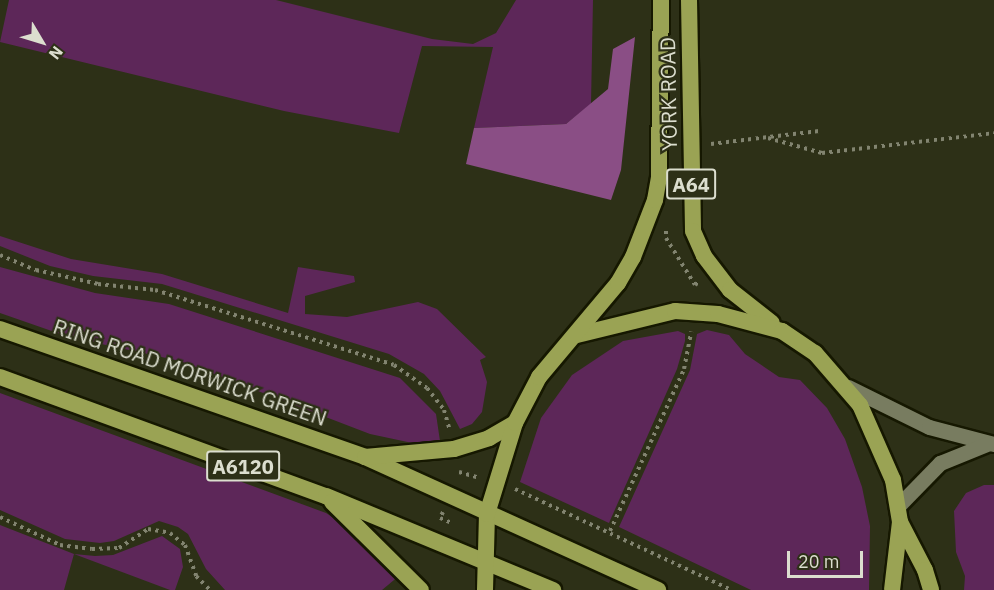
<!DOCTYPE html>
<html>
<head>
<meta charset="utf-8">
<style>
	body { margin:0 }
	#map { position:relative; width:994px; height:590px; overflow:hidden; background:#2d3017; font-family:"IBM Plex Sans",sans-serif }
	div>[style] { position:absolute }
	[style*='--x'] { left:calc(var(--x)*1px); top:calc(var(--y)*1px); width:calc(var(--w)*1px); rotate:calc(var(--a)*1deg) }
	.green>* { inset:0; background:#5d2759 }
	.forest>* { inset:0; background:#8a4e85 }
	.path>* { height:4px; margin-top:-2px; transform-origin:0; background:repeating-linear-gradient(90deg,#828470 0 3px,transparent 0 7.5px) }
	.roads { filter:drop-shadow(2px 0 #161801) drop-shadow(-2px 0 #161801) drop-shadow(0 2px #161801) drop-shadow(0 -2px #161801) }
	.minor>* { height:15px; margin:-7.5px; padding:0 7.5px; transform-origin:7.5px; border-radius:7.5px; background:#787c60 }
	.trunk>* { height:16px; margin:-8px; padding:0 8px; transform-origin:8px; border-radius:8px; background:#9aa354 }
	span { translate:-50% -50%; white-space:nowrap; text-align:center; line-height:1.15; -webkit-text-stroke:4.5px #2d3017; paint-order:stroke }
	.shield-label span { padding:2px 4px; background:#2d3017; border:2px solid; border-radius:4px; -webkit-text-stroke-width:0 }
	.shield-label { font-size:20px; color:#dcdecf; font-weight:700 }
	.street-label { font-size:21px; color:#dcdecf }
	.north { position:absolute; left:12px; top:12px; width:60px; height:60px; -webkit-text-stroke:4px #2d3017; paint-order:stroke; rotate:128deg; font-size:16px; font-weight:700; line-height:24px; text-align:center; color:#dcdecf }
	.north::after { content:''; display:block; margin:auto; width:21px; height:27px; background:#dcdecf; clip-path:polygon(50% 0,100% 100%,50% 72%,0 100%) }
	.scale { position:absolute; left:787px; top:551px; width:76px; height:27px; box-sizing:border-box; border:3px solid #dcdecf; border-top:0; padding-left:8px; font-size:18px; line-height:21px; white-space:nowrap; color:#dcdecf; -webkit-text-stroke:4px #2d3017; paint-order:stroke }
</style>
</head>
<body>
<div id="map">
	<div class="green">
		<div style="clip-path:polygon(9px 0,276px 0,432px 39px,473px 44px,496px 33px,516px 0,593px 0,591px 104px,566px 124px,474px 128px,493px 47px,422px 46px,399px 133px,284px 111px,0 42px)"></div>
		<div style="clip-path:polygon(0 236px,71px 259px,162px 274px,288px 313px,298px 267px,354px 276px,355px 282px,305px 296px,305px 314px,347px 317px,418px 302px,437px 309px,486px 357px,480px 360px,487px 382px,482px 412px,472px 424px,460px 429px,440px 391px,424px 374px,389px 354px,162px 284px,93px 276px,50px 266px,0 246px)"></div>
		<div style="clip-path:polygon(0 267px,95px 293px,169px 304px,400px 378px,436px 414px,440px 441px,417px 444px,370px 434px,180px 361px,69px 337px,0 313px)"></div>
		<div style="clip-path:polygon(707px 330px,729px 335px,745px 354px,779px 377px,800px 380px,827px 408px,845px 439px,862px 487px,870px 526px,869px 590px,751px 590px,619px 527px,690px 370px,697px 334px)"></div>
		<div style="clip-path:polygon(678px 331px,685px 334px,685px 341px,677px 369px,609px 523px,520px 482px,541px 418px,572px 375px,623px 341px)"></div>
		<div style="clip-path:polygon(0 393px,326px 513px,354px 531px,400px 575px,382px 590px,225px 590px,206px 569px,188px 534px,178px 527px,159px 521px,114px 541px,100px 543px,65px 539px,0 510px)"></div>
		<div style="clip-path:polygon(984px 485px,994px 485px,994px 590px,964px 590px,965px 576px,956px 552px,954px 511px,966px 493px)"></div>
		<div style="clip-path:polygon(0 525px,74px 554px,95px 556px,113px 555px,162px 536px,180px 549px,183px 567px,175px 590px,170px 590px,74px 554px,64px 590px,0 590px)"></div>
	</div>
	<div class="forest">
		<div style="clip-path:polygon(635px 37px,621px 170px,611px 200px,466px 164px,474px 128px,566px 124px,608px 89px,613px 49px)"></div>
	</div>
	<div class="path">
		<div style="--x:768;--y:138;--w:56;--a:15.5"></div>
		<div style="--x:822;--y:153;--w:173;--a:-6.6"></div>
		<div style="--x:711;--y:144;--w:109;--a:-6.9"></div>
		<div style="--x:666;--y:231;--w:7;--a:90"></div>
		<div style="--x:666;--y:238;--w:55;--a:58.3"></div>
		<div style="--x:695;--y:285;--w:5;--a:-37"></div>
		<div style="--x:0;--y:255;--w:39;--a:23"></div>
		<div style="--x:36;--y:270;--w:64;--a:12.7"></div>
		<div style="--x:98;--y:284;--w:57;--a:6"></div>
		<div style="--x:155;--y:290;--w:250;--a:17.4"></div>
		<div style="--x:394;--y:365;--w:40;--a:34.9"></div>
		<div style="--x:427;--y:388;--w:28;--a:52"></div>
		<div style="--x:444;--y:410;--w:19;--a:74"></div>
		<div style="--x:459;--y:472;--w:19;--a:16"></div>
		<div style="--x:515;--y:489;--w:239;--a:25"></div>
		<div style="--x:443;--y:512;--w:7;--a:117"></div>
		<div style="--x:440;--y:518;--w:13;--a:23"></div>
		<div style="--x:0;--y:517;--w:66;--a:25"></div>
		<div style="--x:60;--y:545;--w:32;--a:7"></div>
		<div style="--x:92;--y:549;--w:27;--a:-2"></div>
		<div style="--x:119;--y:548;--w:35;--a:-33"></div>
		<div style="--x:148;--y:529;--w:22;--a:10"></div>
		<div style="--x:170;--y:533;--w:19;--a:39"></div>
		<div style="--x:185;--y:545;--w:33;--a:70"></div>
		<div style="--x:196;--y:576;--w:20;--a:45"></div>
		<div style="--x:610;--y:531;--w:178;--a:-65.4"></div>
		<div style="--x:684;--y:369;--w:38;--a:-79"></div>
	</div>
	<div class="roads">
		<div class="minor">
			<div style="--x:848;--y:387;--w:90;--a:26.3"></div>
			<div style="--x:929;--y:427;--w:67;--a:14.7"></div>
			<div style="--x:899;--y:505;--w:59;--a:-45.7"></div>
			<div style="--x:940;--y:463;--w:51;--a:-22"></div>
		</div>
		<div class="trunk">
			<div style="--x:689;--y:0;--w:231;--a:89"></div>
			<div style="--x:693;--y:231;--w:27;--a:66"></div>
			<div style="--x:704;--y:256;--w:43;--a:52.6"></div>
			<div style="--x:730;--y:290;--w:53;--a:38.2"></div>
			<div style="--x:0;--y:329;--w:387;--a:19.3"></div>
			<div style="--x:365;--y:457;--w:322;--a:24.4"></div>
			<div style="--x:577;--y:335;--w:101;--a:-13.8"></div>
			<div style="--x:675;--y:311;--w:43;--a:4"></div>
			<div style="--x:718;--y:314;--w:66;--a:14.9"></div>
			<div style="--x:782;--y:331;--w:40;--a:34"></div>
			<div style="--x:815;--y:353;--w:69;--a:49.1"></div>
			<div style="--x:860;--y:405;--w:82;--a:66.3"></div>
			<div style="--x:893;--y:480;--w:43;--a:80.5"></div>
			<div style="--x:900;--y:522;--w:68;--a:96.7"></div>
			<div style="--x:0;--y:377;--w:347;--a:20.1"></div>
			<div style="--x:326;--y:496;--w:246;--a:22.5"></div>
			<div style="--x:365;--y:457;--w:89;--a:-5.1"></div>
			<div style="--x:454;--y:449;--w:37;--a:-17"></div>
			<div style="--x:489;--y:438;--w:30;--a:-30"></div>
			<div style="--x:332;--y:502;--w:125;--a:44.7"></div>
			<div style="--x:900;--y:522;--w:54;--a:62.5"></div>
			<div style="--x:925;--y:570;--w:21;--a:73"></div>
			<div style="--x:485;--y:590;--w:76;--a:-88.5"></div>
			<div style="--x:487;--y:514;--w:95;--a:-72.9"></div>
			<div style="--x:515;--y:423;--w:52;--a:-62.4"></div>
			<div style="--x:539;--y:377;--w:123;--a:-50"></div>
			<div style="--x:618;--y:283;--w:30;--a:-60"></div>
			<div style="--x:633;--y:257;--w:61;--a:-68.9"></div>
			<div style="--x:655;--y:200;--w:23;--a:-80"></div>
			<div style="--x:659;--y:177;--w:177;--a:-89.4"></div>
		</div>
	</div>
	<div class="shield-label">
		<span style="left:691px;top:184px">A64</span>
		<span style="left:243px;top:466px">A6120</span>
	</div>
	<div class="street-label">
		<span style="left:668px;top:94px;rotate:-91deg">YORK ROAD</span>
		<span style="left:190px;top:372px;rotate:19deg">RING ROAD MORWICK GREEN</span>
	</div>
	<div class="north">N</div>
	<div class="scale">20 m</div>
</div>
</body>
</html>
